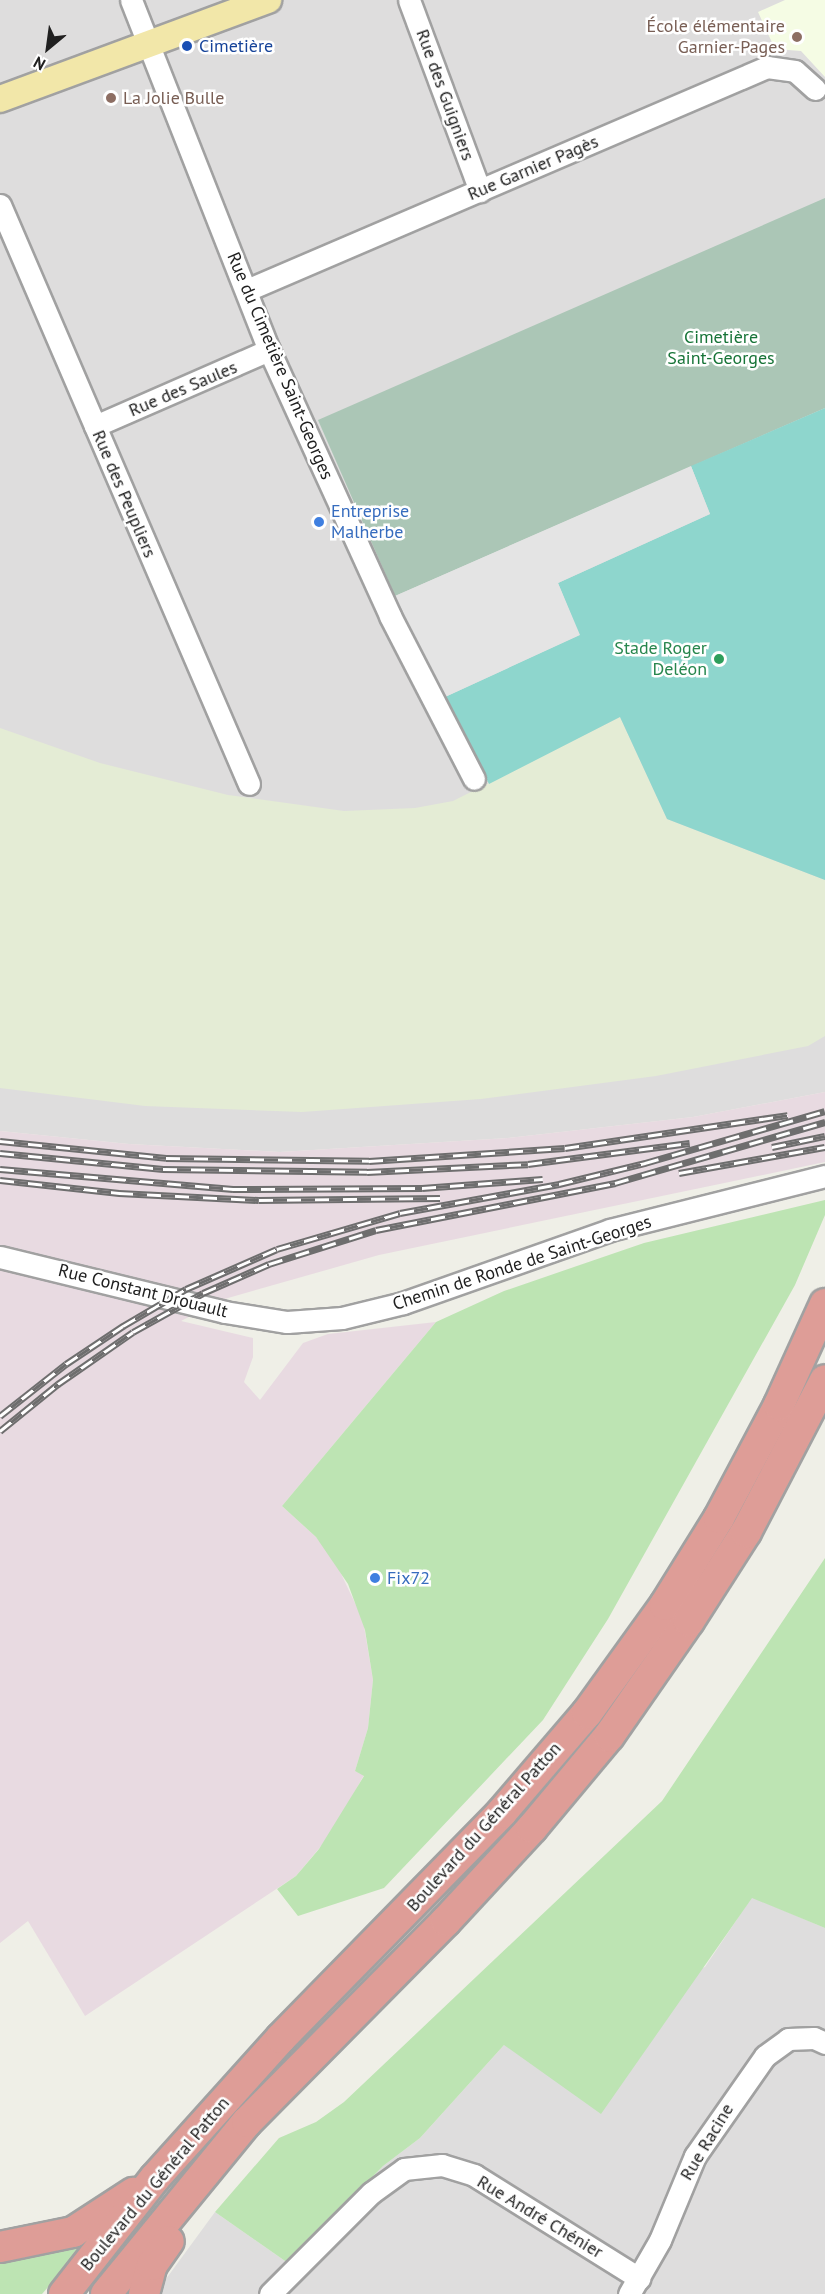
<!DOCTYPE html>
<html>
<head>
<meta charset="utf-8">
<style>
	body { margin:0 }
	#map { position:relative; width:825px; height:2294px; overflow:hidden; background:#efefe7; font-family:"PT Sans",sans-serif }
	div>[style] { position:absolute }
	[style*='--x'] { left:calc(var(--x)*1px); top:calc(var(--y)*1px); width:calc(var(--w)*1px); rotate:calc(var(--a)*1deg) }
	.residential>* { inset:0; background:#dedddd }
	.industrial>* { inset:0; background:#e8dae1 }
	.education>* { inset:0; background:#f5fce4 }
	.farmland>* { inset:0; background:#e4ecd5 }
	.grass>* { inset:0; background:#bde4b3 }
	.cemetery>* { inset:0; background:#abc6b6 }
	.pitch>* { inset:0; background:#8ed6cd }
	.parking>* { inset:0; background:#e4e4e4 }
	.roads { filter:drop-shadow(2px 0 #a1a1a1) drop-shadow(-2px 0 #a1a1a1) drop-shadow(0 2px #a1a1a1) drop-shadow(0 -2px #a1a1a1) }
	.minor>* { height:21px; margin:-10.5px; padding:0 10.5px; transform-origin:10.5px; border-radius:10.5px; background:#fff }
	.major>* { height:26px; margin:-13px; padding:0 13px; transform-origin:13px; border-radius:13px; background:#f2e7a9 }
	.highway>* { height:30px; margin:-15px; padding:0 15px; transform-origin:15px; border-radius:15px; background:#de9d97 }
	.rail>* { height:7px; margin-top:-3.5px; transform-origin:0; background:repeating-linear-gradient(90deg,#fff 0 14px,#6e6e6e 0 28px); box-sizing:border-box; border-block:2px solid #6e6e6e }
	.dots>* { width:16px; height:16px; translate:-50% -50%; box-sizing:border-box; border:3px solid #fff; border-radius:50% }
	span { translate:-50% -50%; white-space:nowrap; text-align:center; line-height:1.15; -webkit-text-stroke:5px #fff; paint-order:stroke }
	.education-label { font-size:18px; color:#785e54 }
	.right { translate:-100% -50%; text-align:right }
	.left { translate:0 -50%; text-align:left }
	.transit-label { font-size:18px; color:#164399 }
	.street-label { font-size:18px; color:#202020 }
	.park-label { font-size:18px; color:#177438 }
	.shop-label { font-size:18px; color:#366cbe }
	.leisure-label { font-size:18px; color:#27864d }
	.north { position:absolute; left:18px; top:18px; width:60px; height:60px; -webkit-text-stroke:4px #fff; paint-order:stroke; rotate:209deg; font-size:16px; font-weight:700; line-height:24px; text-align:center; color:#202020 }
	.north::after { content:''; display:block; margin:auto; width:21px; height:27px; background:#202020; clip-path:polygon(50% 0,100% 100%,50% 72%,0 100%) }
</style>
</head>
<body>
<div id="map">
	<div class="residential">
		<div style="clip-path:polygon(0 0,825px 0,825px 1092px,693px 1117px,508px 1138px,280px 1152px,129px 1144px,0 1131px)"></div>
		<div style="clip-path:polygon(752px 1897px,825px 1928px,825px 2294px,155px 2294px,215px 2212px,288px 2263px,383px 2166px,420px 2138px,504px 2045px,705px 1967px)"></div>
	</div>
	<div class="industrial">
		<div style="clip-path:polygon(825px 1092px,825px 1162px,379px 1255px,221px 1300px,181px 1321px,253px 1338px,253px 1357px,244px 1382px,260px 1400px,303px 1343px,328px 1334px,436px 1322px,282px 1506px,316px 1537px,335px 1561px,363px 1620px,373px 1680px,368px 1728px,355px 1771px,364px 1775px,331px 1834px,296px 1876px,85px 2016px,28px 1921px,0 1943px,0 1131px,129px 1144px,280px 1152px,508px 1138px,693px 1117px)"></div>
	</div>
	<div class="education">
		<div style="clip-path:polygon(785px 0,825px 0,825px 77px,801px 51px,775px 49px,758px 12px)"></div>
	</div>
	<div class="farmland">
		<div style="clip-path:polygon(620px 717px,667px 819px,825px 880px,825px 1036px,808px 1046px,656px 1076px,481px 1099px,302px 1112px,145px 1106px,0 1088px,0 728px,100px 763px,228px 795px,344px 811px,415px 808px,453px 801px)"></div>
	</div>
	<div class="grass">
		<div style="clip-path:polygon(825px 1200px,825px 1215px,795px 1285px,608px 1619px,543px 1720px,384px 1888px,298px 1916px,277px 1889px,296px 1876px,319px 1849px,364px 1776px,355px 1771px,368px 1728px,373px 1680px,365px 1630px,348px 1584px,316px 1537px,282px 1506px,436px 1322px,504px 1291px,644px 1243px)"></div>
		<div style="clip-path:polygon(825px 1558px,825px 1928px,752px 1898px,601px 2114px,504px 2045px,420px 2138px,383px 2166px,288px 2263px,215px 2212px,279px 2138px,316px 2122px,344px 2102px,662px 1801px)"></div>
		<div style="clip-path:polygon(102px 2225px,42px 2294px,0 2294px,0 2256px)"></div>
	</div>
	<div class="cemetery">
		<div style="clip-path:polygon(825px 198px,825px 408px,395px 596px,318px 420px)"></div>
	</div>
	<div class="pitch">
		<div style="clip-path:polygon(825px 408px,825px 880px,667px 819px,620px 717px,489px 784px,445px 697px,579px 635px,558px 583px,710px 514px,691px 466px)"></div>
	</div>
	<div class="parking">
		<div style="clip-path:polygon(691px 466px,710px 514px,558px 583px,580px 635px,445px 697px,395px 596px)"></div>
	</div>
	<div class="roads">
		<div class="minor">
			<div style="--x:131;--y:0;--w:376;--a:68.5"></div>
			<div style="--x:269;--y:350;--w:292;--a:65.5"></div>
			<div style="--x:390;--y:616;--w:183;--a:62.7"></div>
			<div style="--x:409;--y:0;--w:204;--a:69.6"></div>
			<div style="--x:0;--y:205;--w:630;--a:66.73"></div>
			<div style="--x:247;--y:290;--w:566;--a:-23.21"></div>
			<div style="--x:767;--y:67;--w:28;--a:8"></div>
			<div style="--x:795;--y:71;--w:27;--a:42"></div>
			<div style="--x:95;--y:426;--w:190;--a:-23.6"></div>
			<div style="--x:0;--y:1257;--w:232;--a:13.7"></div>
			<div style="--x:225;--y:1312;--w:63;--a:9.2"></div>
			<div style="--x:287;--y:1322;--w:55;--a:-4.2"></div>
			<div style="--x:342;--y:1318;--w:63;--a:-13.8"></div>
			<div style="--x:403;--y:1303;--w:219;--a:-19.4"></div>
			<div style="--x:610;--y:1230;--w:222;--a:-14.1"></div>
			<div style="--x:270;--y:2294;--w:143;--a:-45"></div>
			<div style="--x:371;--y:2193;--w:41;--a:-36"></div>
			<div style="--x:404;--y:2169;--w:38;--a:-6"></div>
			<div style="--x:442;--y:2165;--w:34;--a:17"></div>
			<div style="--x:474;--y:2175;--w:195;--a:32"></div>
			<div style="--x:629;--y:2294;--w:62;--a:-60.1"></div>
			<div style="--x:660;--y:2240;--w:91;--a:-67.4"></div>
			<div style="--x:695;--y:2156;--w:122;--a:-55"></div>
			<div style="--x:765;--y:2056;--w:29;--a:-36"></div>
			<div style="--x:788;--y:2039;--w:26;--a:-2"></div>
			<div style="--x:814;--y:2038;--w:12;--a:24"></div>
		</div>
		<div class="major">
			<div style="--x:0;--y:99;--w:286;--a:-20.3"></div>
		</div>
		<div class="highway">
			<div style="--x:0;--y:2247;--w:75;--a:-11.6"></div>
			<div style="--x:73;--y:2232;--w:72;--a:-33"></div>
			<div style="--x:64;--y:2294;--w:147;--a:-51.9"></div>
			<div style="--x:155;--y:2178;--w:188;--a:-48"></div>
			<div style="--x:281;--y:2038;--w:316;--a:-45.6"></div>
			<div style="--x:502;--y:1812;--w:130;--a:-49.4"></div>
			<div style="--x:587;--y:1713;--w:133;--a:-54.2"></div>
			<div style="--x:665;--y:1605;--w:102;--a:-58.2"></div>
			<div style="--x:719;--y:1518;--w:128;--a:-62"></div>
			<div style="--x:779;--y:1405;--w:111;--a:-65.5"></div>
			<div style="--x:106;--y:2294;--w:222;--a:-50.7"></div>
			<div style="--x:247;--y:2122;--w:283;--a:-45.3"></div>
			<div style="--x:446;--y:1921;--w:127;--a:-47.2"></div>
			<div style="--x:532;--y:1828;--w:120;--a:-50.1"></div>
			<div style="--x:609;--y:1736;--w:140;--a:-55.2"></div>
			<div style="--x:689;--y:1621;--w:106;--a:-57.4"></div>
			<div style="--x:746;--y:1532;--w:171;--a:-62.5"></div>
			<div style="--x:144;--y:2294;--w:30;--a:-75"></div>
			<div style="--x:152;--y:2265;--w:29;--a:-55"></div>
		</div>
	</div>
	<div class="rail">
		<div style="--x:0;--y:1141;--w:167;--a:5.8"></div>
		<div style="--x:166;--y:1158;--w:203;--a:0.8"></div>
		<div style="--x:369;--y:1161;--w:196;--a:-3.8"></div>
		<div style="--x:565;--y:1148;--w:225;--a:-8.4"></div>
		<div style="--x:772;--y:1147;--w:54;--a:-11.7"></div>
		<div style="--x:0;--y:1153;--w:164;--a:5.6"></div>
		<div style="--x:163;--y:1169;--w:204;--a:0.8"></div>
		<div style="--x:367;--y:1172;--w:161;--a:-2.8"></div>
		<div style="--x:528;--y:1164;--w:163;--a:-7.4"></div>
		<div style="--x:0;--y:1169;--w:234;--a:4.9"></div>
		<div style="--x:233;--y:1189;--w:189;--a:-0.3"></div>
		<div style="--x:422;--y:1188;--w:121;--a:-4.3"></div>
		<div style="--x:679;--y:1173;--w:148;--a:-10.1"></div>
		<div style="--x:0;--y:1180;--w:120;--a:6.2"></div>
		<div style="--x:119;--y:1193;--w:140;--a:2.9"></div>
		<div style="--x:259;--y:1200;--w:181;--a:-0.6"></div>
		<div style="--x:0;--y:1416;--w:84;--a:-38.2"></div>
		<div style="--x:66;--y:1364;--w:69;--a:-33.7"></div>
		<div style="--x:123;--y:1326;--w:73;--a:-30.4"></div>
		<div style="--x:186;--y:1289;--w:99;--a:-23.7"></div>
		<div style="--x:277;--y:1249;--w:128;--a:-16.3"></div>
		<div style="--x:400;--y:1213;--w:162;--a:-10.3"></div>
		<div style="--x:559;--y:1184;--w:89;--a:-13.7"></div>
		<div style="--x:645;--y:1163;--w:187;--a:-16.1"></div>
		<div style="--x:0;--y:1431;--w:75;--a:-39"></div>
		<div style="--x:58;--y:1384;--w:91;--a:-34.7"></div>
		<div style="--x:133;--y:1332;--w:80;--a:-29.1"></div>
		<div style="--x:203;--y:1293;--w:72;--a:-23.7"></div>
		<div style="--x:269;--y:1264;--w:112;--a:-17.6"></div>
		<div style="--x:376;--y:1230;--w:244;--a:-11.1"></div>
		<div style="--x:615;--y:1183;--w:219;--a:-16.2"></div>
	</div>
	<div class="dots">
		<div style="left:797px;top:37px;background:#8d6e63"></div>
		<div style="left:187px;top:46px;background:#1a4fb4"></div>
		<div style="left:111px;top:98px;background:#8d6e63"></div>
		<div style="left:319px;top:522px;background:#3f7fe0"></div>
		<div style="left:719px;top:659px;background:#2e9e5b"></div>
		<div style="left:375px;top:1578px;background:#3f7fe0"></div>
	</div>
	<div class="education-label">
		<span class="right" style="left:785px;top:37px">École élémentaire<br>Garnier-Pages</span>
		<span class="left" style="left:123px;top:98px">La Jolie Bulle</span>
	</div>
	<div class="transit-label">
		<span class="left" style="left:199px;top:46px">Cimetière</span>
	</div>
	<div class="street-label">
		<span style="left:445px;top:95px;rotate:70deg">Rue des Guigniers</span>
		<span style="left:533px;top:168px;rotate:-23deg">Rue Garnier Pagès</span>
		<span style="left:280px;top:366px;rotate:67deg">Rue du Cimetière Saint-Georges</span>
		<span style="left:183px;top:389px;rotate:-23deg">Rue des Saules</span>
		<span style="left:124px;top:494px;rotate:67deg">Rue des Peupliers</span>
		<span style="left:522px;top:1263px;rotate:-18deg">Chemin de Ronde de Saint-Georges</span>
		<span style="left:143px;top:1291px;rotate:14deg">Rue Constant Drouault</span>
		<span style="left:484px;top:1827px;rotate:-48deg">Boulevard du Général Patton</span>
		<span style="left:707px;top:2142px;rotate:-59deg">Rue Racine</span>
		<span style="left:155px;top:2184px;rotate:-50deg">Boulevard du Général Patton</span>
		<span style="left:540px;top:2217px;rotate:31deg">Rue André Chénier</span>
	</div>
	<div class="park-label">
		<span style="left:721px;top:348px">Cimetière<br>Saint-Georges</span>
	</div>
	<div class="shop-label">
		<span class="left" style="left:331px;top:522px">Entreprise<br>Malherbe</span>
		<span class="left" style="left:387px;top:1578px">Fix72</span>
	</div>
	<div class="leisure-label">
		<span class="right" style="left:707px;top:659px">Stade Roger<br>Deléon</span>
	</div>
	<div class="north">N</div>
</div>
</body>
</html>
